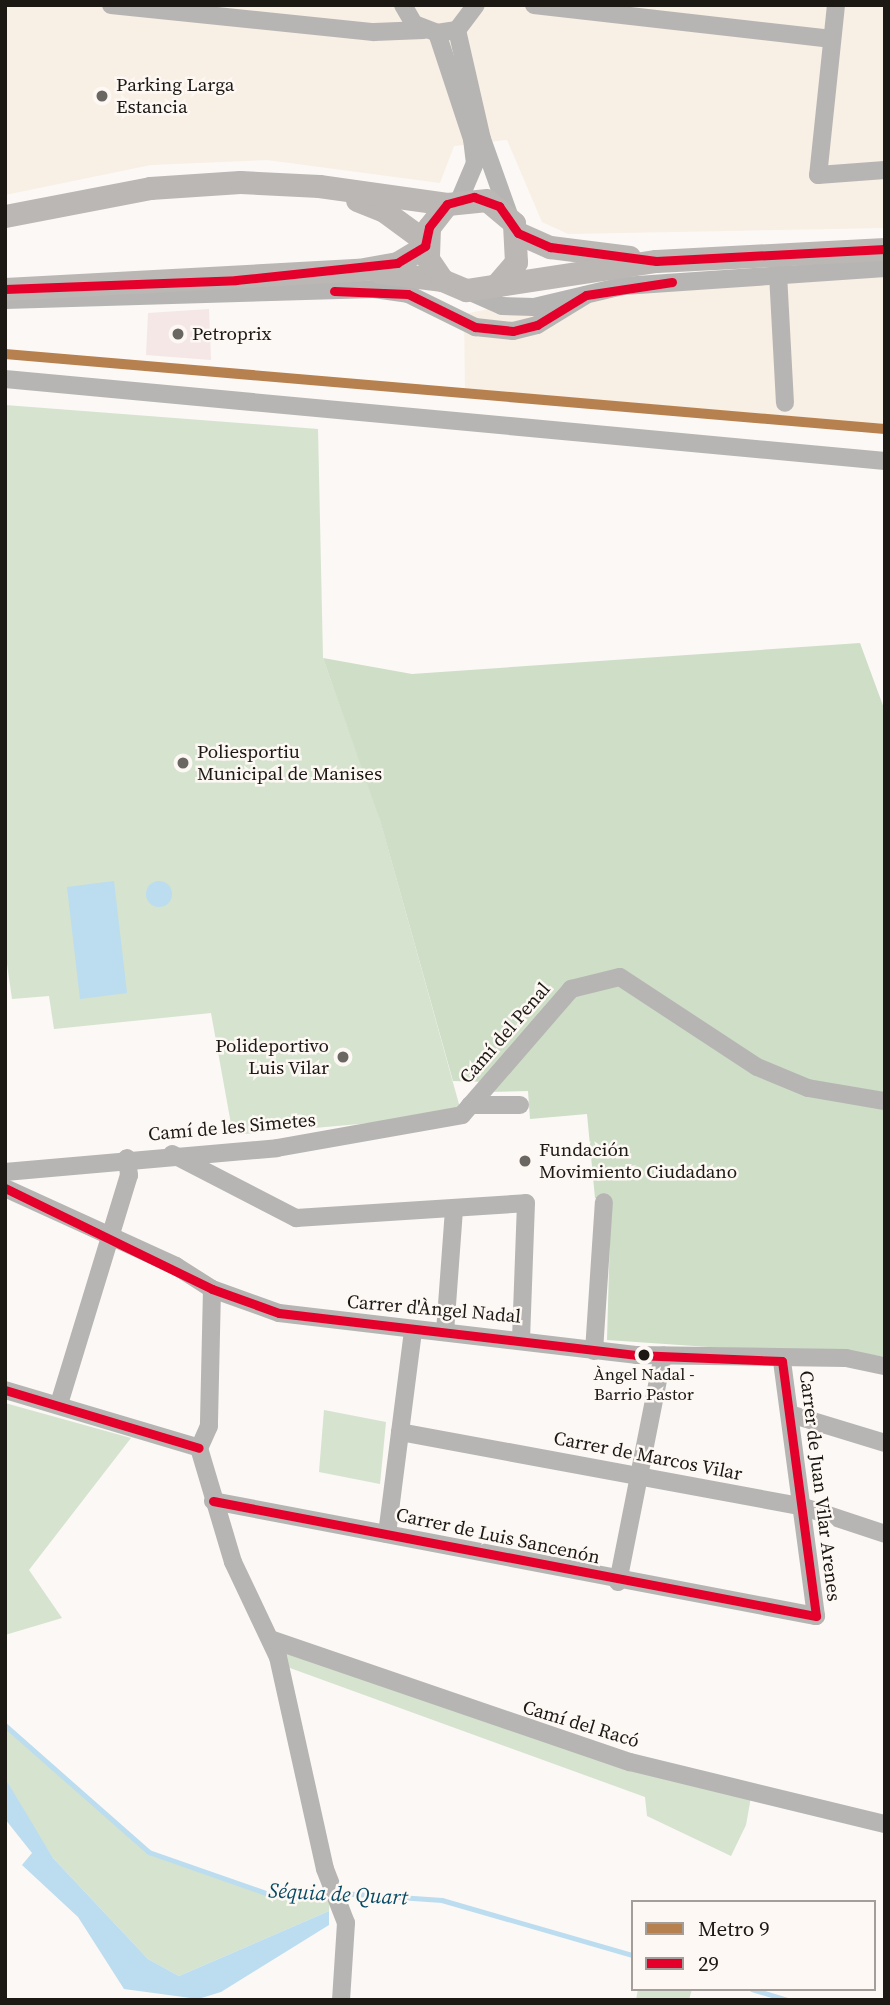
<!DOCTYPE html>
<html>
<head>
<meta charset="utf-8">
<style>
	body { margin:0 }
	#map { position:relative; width:890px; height:2005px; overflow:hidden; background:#fbf8f5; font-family:"Source Serif 4",serif }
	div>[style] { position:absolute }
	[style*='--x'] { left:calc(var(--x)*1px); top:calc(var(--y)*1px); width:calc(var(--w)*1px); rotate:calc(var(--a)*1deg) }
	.commercial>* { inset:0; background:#f4e7e6 }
	.built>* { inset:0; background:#f8efe5 }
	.green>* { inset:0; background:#d5e3cf }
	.forest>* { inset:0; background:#cedec7 }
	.water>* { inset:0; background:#bbddef }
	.round { border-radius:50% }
	.stream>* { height:4.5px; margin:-2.25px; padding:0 2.25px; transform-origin:2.25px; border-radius:2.25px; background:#bbddef }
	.minor>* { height:18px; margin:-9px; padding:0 9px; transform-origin:9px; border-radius:9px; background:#b6b5b3 }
	.major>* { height:23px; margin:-11.5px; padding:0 11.5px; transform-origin:11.5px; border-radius:11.5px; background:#bab7b4 }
	.bus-1>* { height:9px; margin:-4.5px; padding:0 4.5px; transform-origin:4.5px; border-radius:4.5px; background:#e4002b }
	.metro-1>* { height:10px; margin:-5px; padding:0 5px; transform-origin:5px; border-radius:5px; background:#b7814f }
	.dots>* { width:19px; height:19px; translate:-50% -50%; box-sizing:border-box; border:4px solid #fdf8f3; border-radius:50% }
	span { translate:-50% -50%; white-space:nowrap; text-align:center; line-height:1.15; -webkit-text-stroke:5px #fdf8f3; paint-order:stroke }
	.bus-label { font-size:17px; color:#1c1813 }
	.poi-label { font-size:19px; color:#1c1813 }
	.left { translate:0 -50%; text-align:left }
	.right { translate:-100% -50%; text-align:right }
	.street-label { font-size:19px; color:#1c1813 }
	.water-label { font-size:21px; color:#074a66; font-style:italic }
	.frame { position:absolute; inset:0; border:7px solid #1c1813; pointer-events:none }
	.legend { position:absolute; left:631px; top:1900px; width:245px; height:91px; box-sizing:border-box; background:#fdf8f3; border:2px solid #a39e99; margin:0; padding:9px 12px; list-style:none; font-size:21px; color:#1c1813 }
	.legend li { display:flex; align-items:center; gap:14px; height:35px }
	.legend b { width:35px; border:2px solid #a39e99 }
</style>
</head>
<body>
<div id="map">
	<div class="commercial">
		<div style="clip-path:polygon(209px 309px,211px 360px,146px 355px,148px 313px)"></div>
	</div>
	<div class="built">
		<div style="clip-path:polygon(5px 5px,885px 5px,885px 228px,568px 234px,542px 222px,507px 140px,454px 146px,440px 183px,267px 160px,151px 165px,5px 195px)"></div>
		<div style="clip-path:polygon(885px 268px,885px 424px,465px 389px,464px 314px,638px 279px)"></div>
	</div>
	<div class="green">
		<div style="clip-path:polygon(5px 405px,318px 429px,323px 658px,378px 812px,462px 1115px,233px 1135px,211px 1013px,54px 1029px,49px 996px,12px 999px,5px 950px)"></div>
		<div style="clip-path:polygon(5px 1403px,131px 1438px,29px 1570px,62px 1618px,5px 1635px)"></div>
		<div style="clip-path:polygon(324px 1410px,386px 1422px,380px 1484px,319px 1472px)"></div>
		<div style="clip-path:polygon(273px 1640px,751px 1797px,746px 1825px,731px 1856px,647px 1816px,645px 1797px,279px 1664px)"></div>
		<div style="clip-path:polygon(5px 1725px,149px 1852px,269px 1894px,330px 1893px,329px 1911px,179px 1976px,148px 1959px,53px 1858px,26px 1815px,5px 1778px)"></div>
		<div style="clip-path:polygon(638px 1989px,692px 1989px,689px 2000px,636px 2000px)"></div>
	</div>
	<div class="forest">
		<div style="clip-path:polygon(860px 643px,885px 711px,885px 1101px,749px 1067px,885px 1104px,885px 1357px,838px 1349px,784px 1352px,607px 1340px,611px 1198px,595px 1198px,587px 1114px,530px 1119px,528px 1091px,486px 1092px,488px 1082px,453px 1081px,380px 820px,323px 658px,412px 674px)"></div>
	</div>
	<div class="water">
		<div style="clip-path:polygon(114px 881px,127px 993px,80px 999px,67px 887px)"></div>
		<div class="round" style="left:146px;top:881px;width:26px;height:26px"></div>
		<div style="clip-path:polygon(5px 1778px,53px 1858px,148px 1959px,179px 1976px,329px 1911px,329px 1925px,221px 1992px,198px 1999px,124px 1989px,78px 1917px,22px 1865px,32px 1853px,5px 1819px)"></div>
	</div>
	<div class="stream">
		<div style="--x:5;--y:1725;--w:192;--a:41.4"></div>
		<div style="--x:149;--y:1852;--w:127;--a:19.3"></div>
		<div style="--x:269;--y:1894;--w:59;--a:-1"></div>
		<div style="--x:341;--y:1893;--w:101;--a:4"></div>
		<div style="--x:442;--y:1900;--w:199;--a:16.1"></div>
		<div style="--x:752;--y:1989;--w:39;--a:17"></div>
	</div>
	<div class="minor">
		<div style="--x:111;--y:5;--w:264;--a:5.9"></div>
		<div style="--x:374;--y:32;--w:50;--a:-2.3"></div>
		<div style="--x:403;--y:5;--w:22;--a:60"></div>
		<div style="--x:414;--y:24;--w:25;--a:21"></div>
		<div style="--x:437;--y:33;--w:20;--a:-9"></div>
		<div style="--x:457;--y:30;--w:31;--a:-53"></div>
		<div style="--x:534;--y:5;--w:300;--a:6.5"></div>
		<div style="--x:836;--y:5;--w:171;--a:96"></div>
		<div style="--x:818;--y:175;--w:67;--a:-4.3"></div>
		<div style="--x:457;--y:30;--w:112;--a:77.1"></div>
		<div style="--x:482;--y:139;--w:81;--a:70.4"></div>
		<div style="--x:437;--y:33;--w:112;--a:71.7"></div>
		<div style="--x:472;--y:139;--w:24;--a:83"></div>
		<div style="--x:475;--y:163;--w:39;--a:113"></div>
		<div style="--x:778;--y:274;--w:129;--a:86.9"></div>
		<div style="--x:466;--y:290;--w:39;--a:24"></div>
		<div style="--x:502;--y:306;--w:32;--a:2"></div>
		<div style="--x:534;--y:307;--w:91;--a:-13.3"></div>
		<div style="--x:623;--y:286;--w:263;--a:-3.9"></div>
		<div style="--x:5;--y:300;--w:369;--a:-1.7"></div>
		<div style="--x:374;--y:289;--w:34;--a:8"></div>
		<div style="--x:408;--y:294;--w:75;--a:26.2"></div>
		<div style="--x:475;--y:327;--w:38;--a:6"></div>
		<div style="--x:513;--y:331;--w:25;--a:-14"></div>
		<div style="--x:537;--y:325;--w:57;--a:-31.5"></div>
		<div style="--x:5;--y:379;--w:884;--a:5.32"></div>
		<div style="--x:470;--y:1105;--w:50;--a:0"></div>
		<div style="--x:172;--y:1154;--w:140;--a:27.3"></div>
		<div style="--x:296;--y:1218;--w:230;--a:-3.7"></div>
		<div style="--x:526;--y:1203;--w:134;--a:92.1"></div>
		<div style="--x:5;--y:1172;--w:273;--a:-5"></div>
		<div style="--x:277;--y:1148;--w:188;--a:-10.1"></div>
		<div style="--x:462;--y:1115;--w:167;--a:-49.1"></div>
		<div style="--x:571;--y:989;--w:50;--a:-13.8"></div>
		<div style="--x:620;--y:977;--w:164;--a:33.3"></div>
		<div style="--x:757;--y:1067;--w:55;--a:22.4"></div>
		<div style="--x:808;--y:1088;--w:78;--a:9.6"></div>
		<div style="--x:5;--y:1188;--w:188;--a:24.5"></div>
		<div style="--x:176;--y:1266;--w:43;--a:32.6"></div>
		<div style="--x:212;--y:1289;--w:71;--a:19.7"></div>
		<div style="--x:279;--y:1313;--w:359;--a:6.7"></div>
		<div style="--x:636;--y:1355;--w:210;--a:0.8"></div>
		<div style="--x:846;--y:1358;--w:40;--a:12"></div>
		<div style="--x:212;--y:1289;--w:137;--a:91.3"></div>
		<div style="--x:209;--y:1426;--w:24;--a:114"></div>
		<div style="--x:199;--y:1448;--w:119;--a:73.4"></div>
		<div style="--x:233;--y:1562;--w:105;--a:64.7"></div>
		<div style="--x:278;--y:1657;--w:217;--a:77.5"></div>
		<div style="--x:325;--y:1869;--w:58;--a:68.7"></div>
		<div style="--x:346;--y:1923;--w:77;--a:93.7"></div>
		<div style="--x:445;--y:1332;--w:124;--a:-85.8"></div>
		<div style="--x:594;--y:1351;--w:149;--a:-86.2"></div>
		<div style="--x:5;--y:1390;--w:202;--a:16.6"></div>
		<div style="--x:59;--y:1404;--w:239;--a:-73"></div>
		<div style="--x:129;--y:1175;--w:17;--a:-97"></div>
		<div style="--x:790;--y:1414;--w:99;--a:17"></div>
		<div style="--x:400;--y:1432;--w:411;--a:10.5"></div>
		<div style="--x:804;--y:1507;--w:85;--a:18.4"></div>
		<div style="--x:213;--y:1501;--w:614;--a:10.8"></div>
		<div style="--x:816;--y:1616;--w:257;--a:-97.6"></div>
		<div style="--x:387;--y:1534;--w:206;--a:-82.7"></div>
		<div style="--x:618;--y:1582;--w:231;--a:-78.8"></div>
		<div style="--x:273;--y:1640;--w:377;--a:18.9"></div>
		<div style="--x:630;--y:1762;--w:262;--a:13.7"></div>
	</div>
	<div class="major">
		<div style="--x:357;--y:200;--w:29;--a:22"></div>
		<div style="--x:384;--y:211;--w:51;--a:36.2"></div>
		<div style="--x:5;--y:216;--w:148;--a:-10.9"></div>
		<div style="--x:150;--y:188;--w:90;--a:-3.8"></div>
		<div style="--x:240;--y:182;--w:79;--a:2.9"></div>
		<div style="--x:319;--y:186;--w:129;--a:8"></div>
		<div style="--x:518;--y:233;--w:35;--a:24"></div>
		<div style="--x:550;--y:247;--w:80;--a:7.2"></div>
		<div style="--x:379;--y:272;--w:64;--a:7.2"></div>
		<div style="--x:497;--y:284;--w:29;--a:-49"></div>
		<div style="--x:516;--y:262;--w:39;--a:-93"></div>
		<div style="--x:514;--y:223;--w:35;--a:-140"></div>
		<div style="--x:487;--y:200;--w:40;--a:174.3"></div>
		<div style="--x:447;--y:204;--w:29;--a:128"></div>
		<div style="--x:429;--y:227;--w:32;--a:92"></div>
		<div style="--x:428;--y:259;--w:25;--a:56"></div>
		<div style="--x:442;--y:280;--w:26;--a:23"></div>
		<div style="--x:466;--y:290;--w:192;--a:-8.7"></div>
		<div style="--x:656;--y:261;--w:229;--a:-3"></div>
		<div style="--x:5;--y:289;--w:354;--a:-3.1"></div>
		<div style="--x:358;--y:270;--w:40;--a:-10"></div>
		<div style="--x:397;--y:263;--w:33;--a:-31"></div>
	</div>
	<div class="bus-1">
		<div style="--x:5;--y:289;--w:231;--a:-2.2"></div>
		<div style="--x:236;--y:280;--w:162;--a:-6"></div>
		<div style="--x:397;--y:263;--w:33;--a:-31"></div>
		<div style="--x:425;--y:246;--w:19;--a:-78"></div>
		<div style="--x:429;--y:227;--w:29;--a:-52"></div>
		<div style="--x:447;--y:204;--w:28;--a:-15"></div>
		<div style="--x:474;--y:197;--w:27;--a:20"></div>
		<div style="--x:499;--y:206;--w:33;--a:55"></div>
		<div style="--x:518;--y:233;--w:35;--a:24"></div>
		<div style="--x:550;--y:247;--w:107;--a:7.5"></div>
		<div style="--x:656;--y:261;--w:229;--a:-3"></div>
		<div style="--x:334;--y:291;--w:74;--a:2.3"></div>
		<div style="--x:408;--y:294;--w:75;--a:26.2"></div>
		<div style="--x:475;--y:327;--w:38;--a:6"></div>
		<div style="--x:513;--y:331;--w:25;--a:-14"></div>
		<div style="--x:537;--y:325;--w:57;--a:-31.5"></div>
		<div style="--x:586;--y:295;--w:87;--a:-8.6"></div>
		<div style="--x:5;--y:1188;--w:230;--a:26"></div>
		<div style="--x:212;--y:1289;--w:71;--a:19.7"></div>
		<div style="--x:279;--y:1313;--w:359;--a:6.7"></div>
		<div style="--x:636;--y:1355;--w:146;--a:2.4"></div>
		<div style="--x:782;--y:1361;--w:257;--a:82.4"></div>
		<div style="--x:5;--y:1390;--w:202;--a:16.6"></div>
		<div style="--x:213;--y:1501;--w:614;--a:10.8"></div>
	</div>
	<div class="metro-1">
		<div style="--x:5;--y:354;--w:883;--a:4.87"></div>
	</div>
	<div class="dots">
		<div style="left:102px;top:96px;background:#6a6662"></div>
		<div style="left:178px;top:334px;background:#6a6662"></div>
		<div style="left:183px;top:763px;background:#6a6662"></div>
		<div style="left:343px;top:1057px;background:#6a6662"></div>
		<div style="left:525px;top:1161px;background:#6a6662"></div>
		<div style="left:644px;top:1355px;background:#1c1813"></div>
	</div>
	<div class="bus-label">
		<span style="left:644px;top:1385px">Àngel Nadal -<br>Barrio Pastor</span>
	</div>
	<div class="poi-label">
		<span class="left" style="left:116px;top:96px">Parking Larga<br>Estancia</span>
		<span class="left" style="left:192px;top:334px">Petroprix</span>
		<span class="left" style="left:197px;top:763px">Poliesportiu<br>Municipal de Manises</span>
		<span class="right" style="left:329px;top:1057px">Polideportivo<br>Luis Vilar</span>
		<span class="left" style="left:539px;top:1161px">Fundación<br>Movimiento Ciudadano</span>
	</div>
	<div class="street-label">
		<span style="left:505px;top:1033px;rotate:-49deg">Camí del Penal</span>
		<span style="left:232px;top:1127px;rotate:-5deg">Camí de les Simetes</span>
		<span style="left:434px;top:1309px;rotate:5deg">Carrer d'Àngel Nadal</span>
		<span style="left:648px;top:1456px;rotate:11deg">Carrer de Marcos Vilar</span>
		<span style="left:820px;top:1486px;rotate:83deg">Carrer de Juan Vilar Arenes</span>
		<span style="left:498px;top:1536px;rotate:12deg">Carrer de Luis Sancenón</span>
		<span style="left:581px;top:1724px;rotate:17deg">Camí del Racó</span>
	</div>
	<div class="water-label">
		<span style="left:338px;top:1894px;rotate:3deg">Séquia de Quart</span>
	</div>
	<div class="frame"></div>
	<ul class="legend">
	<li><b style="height:9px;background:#b7814f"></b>Metro 9</li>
	<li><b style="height:9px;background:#e4002b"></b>29</li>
	</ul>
</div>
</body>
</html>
